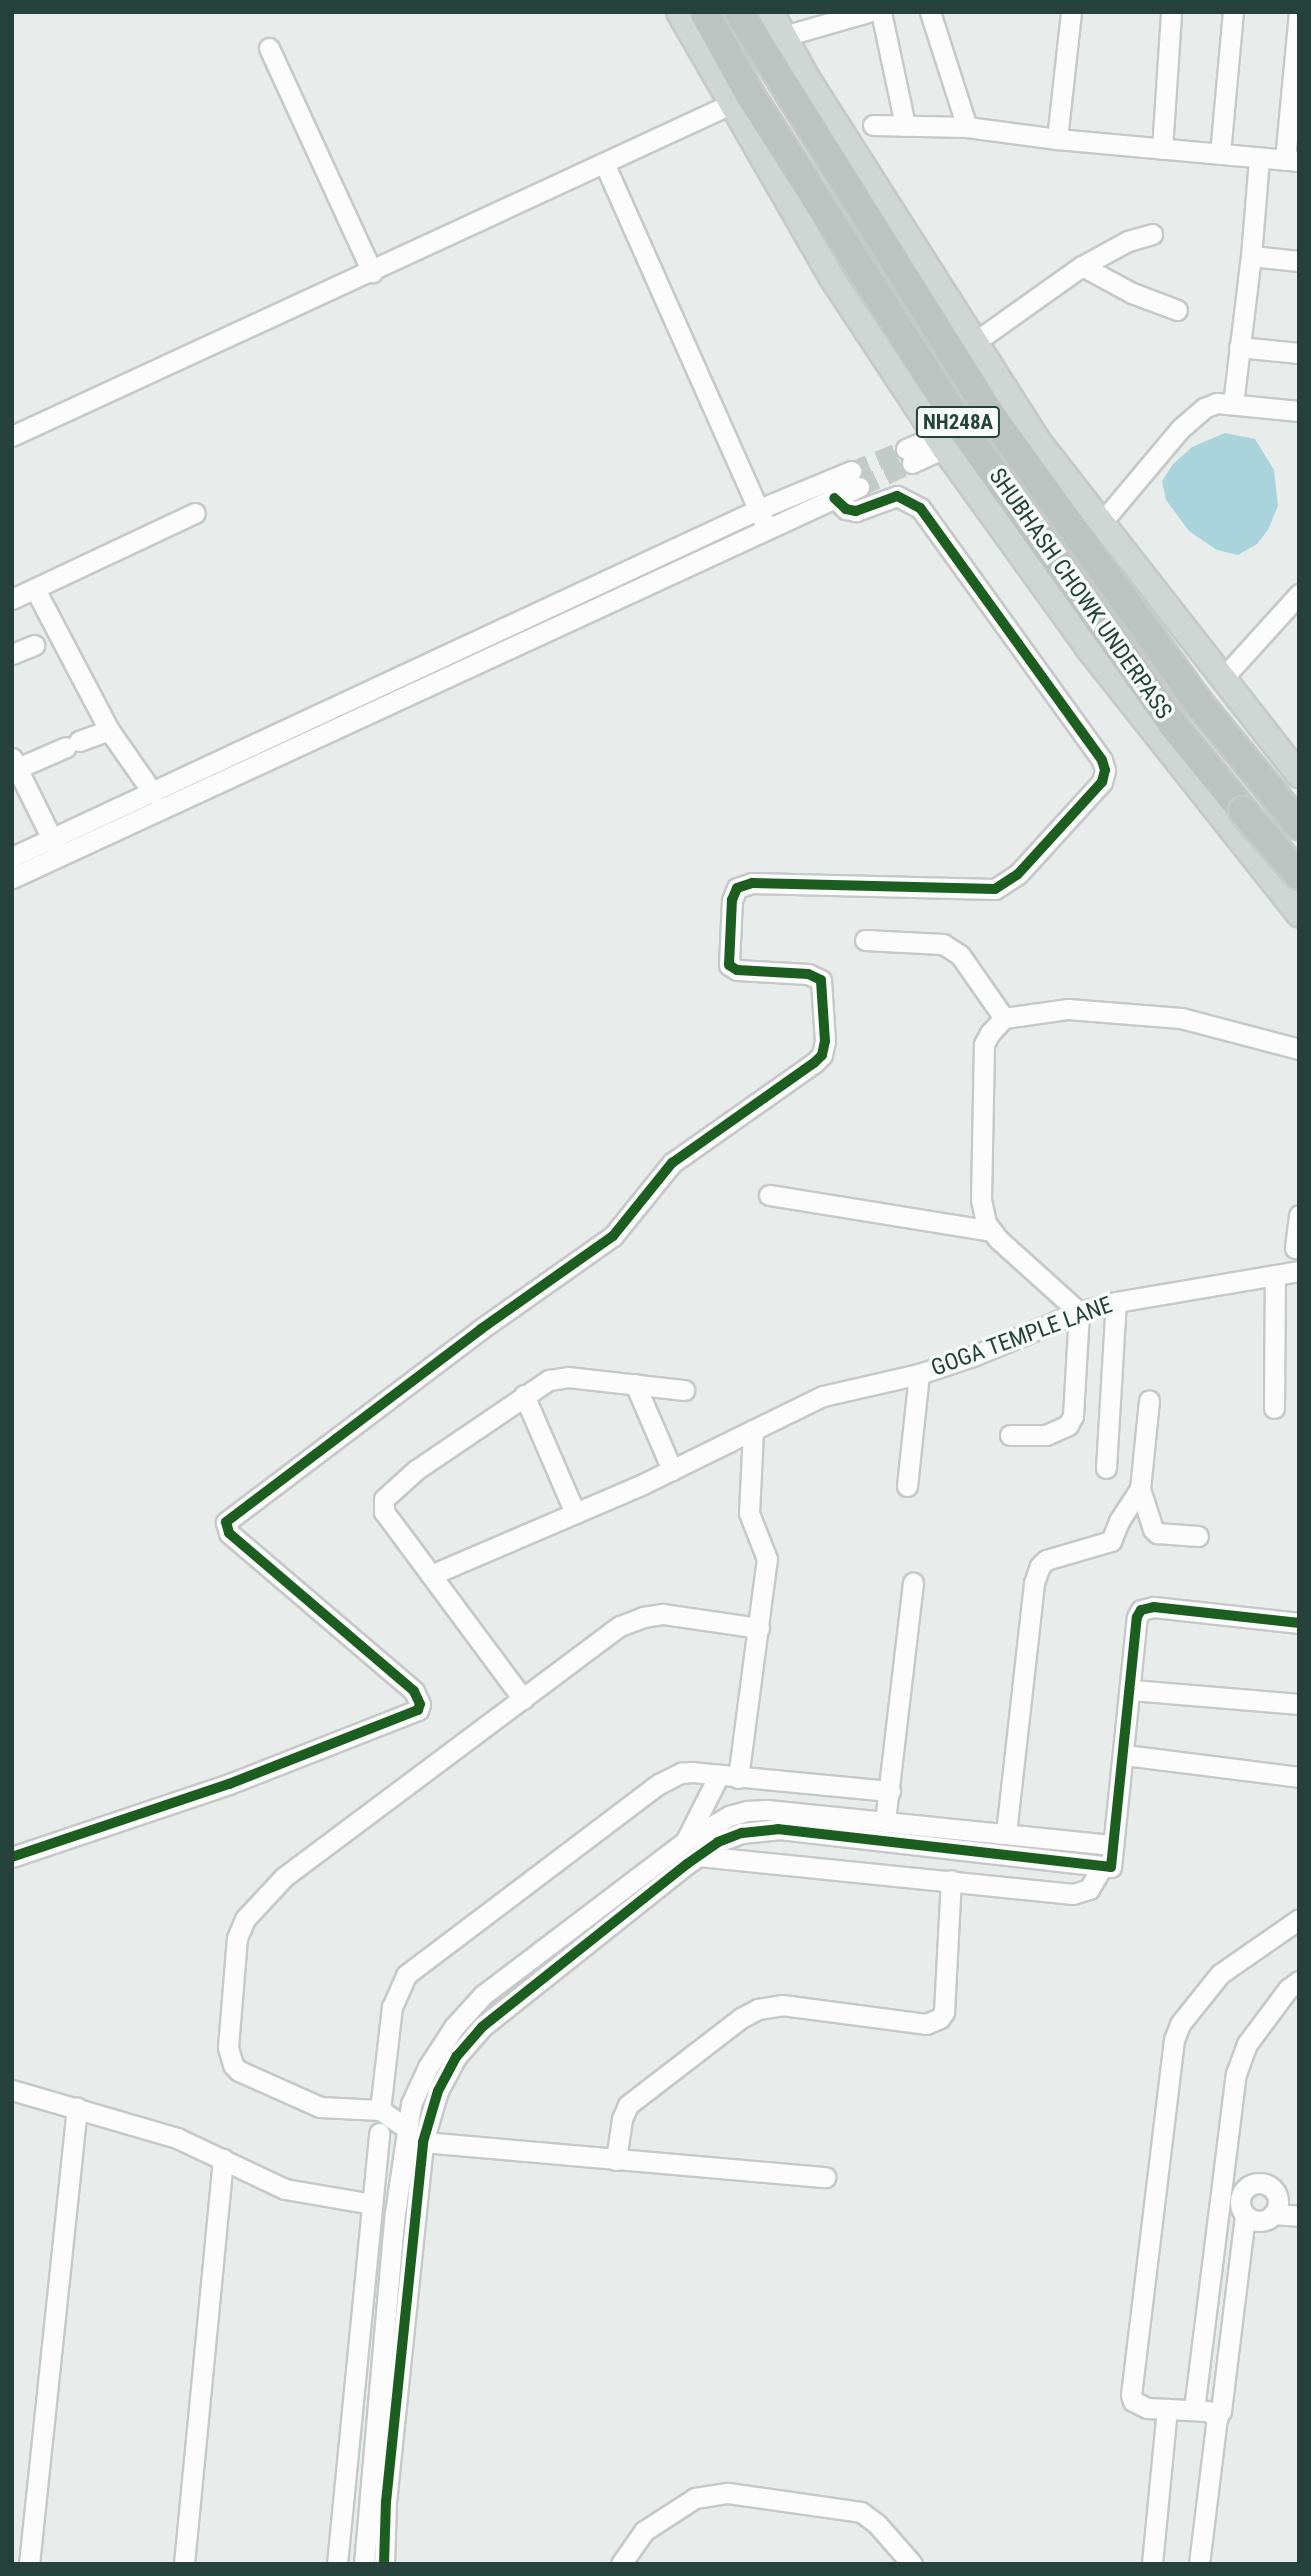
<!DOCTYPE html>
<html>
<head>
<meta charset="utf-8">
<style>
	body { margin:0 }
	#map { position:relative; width:1311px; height:2576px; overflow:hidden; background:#e8edeb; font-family:"Roboto Condensed",sans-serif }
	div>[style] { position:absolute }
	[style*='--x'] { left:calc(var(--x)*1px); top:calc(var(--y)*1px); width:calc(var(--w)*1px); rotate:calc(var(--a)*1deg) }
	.water>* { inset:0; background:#a9d4db }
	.minor-tunnel>* { height:19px; margin-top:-9.5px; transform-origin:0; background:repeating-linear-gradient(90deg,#c1cbc8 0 19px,transparent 0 29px) }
	.roads { filter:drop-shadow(2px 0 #c5cac8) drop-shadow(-2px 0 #c5cac8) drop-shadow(0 2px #c5cac8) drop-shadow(0 -2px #c5cac8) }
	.minor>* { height:19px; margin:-9.5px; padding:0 9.5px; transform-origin:9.5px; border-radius:9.5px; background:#fcfcfc }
	.minor>.ring { margin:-9.5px; padding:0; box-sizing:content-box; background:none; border:19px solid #fcfcfc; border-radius:50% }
	.major>* { height:24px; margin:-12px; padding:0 12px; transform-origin:12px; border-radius:12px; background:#cfd7d5 }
	.highway>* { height:28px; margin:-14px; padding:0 14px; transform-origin:14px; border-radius:14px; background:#bcc4c2 }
	.bridges { filter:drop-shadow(2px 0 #c3ccc9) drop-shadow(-2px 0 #c3ccc9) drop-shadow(0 2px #c3ccc9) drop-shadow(0 -2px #c3ccc9) }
	.highway-bridge>* { height:28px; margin:-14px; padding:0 14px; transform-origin:14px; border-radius:14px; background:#bcc4c2 }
	.cycleway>* { height:10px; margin:-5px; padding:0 5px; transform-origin:5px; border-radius:5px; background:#1b5e20 }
	span { translate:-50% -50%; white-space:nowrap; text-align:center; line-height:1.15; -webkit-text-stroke:7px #f7fbf9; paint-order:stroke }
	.shield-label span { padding:2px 5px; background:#f7fbf9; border:2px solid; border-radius:5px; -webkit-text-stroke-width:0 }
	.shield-label { font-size:21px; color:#24423a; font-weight:700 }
	.street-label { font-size:23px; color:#24423a }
	.frame { position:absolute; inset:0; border:14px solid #24423a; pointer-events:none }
</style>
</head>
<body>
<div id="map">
	<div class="water">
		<div style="clip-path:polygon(1225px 433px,1255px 439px,1274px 470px,1278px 506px,1268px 530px,1257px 544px,1238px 555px,1217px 550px,1189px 531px,1166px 500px,1162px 481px,1173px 464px,1192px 447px)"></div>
	</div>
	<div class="minor-tunnel">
		<div style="--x:851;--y:471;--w:59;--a:-21.8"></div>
		<div style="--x:859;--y:487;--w:58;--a:-24.4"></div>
	</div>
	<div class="roads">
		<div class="minor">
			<div style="--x:881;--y:12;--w:116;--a:78"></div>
			<div style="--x:930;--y:12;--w:121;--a:72.2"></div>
			<div style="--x:784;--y:36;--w:87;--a:-15.9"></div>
			<div style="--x:269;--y:48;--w:247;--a:65.3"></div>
			<div style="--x:873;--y:125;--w:94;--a:1.2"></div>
			<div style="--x:967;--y:127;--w:91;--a:7.6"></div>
			<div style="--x:1057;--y:139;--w:243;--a:5.2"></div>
			<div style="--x:1057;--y:139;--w:128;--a:-83.7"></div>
			<div style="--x:1162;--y:149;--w:137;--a:-86.2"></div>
			<div style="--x:1220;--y:154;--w:143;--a:-84.8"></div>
			<div style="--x:1285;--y:160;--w:148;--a:-84.6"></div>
			<div style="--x:605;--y:165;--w:389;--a:66"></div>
			<div style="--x:1251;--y:256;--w:48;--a:5.9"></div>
			<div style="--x:1082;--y:266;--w:57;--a:28.4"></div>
			<div style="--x:1132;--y:293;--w:48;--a:20.7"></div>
			<div style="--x:975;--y:342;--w:131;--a:-35.4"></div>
			<div style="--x:1082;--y:266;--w:52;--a:-28.5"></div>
			<div style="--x:1128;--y:241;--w:25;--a:-16"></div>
			<div style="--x:1239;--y:347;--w:60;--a:5.7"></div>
			<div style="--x:1233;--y:404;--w:149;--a:-83.1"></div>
			<div style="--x:1251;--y:256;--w:98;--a:-85.3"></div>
			<div style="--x:12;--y:436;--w:792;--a:-24.79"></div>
			<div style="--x:906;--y:449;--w:34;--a:-23"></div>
			<div style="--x:912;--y:463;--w:35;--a:-25"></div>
			<div style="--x:1102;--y:522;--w:121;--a:-50"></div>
			<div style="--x:1180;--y:429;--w:32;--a:-41"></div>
			<div style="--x:1204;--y:408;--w:14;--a:-21"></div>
			<div style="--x:1217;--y:403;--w:82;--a:5.6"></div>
			<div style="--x:35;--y:589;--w:159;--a:62.3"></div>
			<div style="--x:109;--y:730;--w:77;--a:55.1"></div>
			<div style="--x:12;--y:599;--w:202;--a:-25.2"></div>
			<div style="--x:12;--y:654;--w:24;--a:-22"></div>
			<div style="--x:1222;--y:679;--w:115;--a:-47.8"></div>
			<div style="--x:79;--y:741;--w:32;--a:-20"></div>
			<div style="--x:12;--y:758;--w:102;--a:63.7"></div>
			<div style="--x:18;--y:768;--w:52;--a:-23.6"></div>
			<div style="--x:12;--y:857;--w:822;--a:-24.97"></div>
			<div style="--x:757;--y:510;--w:102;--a:-22.5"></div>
			<div style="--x:12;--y:878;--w:933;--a:-24.78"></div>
			<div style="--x:865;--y:940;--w:78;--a:2.9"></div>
			<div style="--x:943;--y:944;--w:20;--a:33"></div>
			<div style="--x:960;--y:955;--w:77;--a:55.1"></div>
			<div style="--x:769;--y:1195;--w:225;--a:9.2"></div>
			<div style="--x:1295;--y:1248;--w:33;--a:-83"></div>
			<div style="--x:635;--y:1384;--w:94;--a:66.7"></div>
			<div style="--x:524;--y:1395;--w:129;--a:66.6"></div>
			<div style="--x:1274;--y:1408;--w:133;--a:-89.6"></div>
			<div style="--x:1010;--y:1435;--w:36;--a:0"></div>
			<div style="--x:1046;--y:1435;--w:24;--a:-24"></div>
			<div style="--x:1068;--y:1425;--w:10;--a:-61"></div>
			<div style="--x:1073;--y:1416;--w:104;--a:-86.7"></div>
			<div style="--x:1079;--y:1312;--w:109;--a:-138"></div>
			<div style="--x:998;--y:1239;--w:20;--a:-127"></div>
			<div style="--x:986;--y:1223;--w:24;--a:-102"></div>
			<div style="--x:981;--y:1200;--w:156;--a:-88.9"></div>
			<div style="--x:984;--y:1044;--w:13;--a:-61"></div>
			<div style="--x:990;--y:1033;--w:21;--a:-47"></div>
			<div style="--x:1004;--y:1018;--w:65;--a:-8"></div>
			<div style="--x:1068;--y:1009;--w:113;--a:4.6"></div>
			<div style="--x:1181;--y:1018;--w:122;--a:14.7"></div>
			<div style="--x:1106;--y:1468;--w:166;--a:-86.6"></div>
			<div style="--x:907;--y:1486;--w:113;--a:-83.9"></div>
			<div style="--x:1140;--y:1489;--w:42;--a:72"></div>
			<div style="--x:1153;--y:1529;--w:6;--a:45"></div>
			<div style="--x:1157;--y:1533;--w:41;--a:4.2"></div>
			<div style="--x:431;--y:1575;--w:231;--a:-23.2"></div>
			<div style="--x:643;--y:1484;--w:200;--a:-26.1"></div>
			<div style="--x:823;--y:1396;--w:98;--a:-12.9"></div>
			<div style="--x:919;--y:1374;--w:57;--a:-18.4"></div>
			<div style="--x:973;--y:1356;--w:115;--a:-22.5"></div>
			<div style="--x:1079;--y:1312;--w:38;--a:-15"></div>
			<div style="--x:1116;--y:1302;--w:186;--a:-9.6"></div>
			<div style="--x:1132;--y:1690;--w:168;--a:4.8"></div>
			<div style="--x:523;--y:1699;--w:233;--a:-126.6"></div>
			<div style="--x:384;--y:1512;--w:13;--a:-90"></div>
			<div style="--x:384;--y:1499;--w:43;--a:-42.2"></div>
			<div style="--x:416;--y:1470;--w:161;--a:-34.1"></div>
			<div style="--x:549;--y:1380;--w:19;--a:-9"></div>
			<div style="--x:568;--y:1377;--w:117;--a:6.4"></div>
			<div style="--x:1125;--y:1755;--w:175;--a:7.2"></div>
			<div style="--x:738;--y:1778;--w:221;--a:-82.5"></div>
			<div style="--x:767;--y:1559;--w:49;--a:-111.4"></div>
			<div style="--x:749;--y:1513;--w:83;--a:-87.2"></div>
			<div style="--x:885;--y:1821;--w:240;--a:-83.3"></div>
			<div style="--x:1006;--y:1833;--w:252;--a:-83.6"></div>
			<div style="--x:1034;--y:1583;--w:18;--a:-71"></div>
			<div style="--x:1040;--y:1566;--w:8;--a:-45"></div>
			<div style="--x:1046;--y:1560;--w:68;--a:-16.3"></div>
			<div style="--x:1111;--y:1541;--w:22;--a:-68"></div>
			<div style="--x:1119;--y:1521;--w:38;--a:-57"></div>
			<div style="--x:1140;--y:1489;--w:89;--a:-84.2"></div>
			<div style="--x:686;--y:1840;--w:73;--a:-63.1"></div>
			<div style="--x:699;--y:1856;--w:376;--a:5.8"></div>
			<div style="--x:1073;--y:1894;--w:17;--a:-17"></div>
			<div style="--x:1089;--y:1889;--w:27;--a:-59"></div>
			<div style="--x:12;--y:1857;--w:229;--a:-18.6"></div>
			<div style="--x:229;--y:1784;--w:203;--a:-21.4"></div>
			<div style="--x:418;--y:1710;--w:6;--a:-72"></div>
			<div style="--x:420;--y:1704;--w:14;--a:-115"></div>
			<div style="--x:414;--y:1691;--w:243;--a:-139.5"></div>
			<div style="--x:229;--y:1533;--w:11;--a:-105"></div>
			<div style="--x:226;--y:1522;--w:320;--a:-37.1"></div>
			<div style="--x:481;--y:1329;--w:161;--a:-35.2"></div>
			<div style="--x:613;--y:1236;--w:94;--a:-51.1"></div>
			<div style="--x:672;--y:1163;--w:174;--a:-35.2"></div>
			<div style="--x:814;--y:1063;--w:11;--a:-45"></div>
			<div style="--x:822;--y:1055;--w:14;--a:-78"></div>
			<div style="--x:825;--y:1041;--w:61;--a:-93.8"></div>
			<div style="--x:821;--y:980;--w:14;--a:-155"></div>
			<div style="--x:808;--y:974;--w:71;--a:-176.8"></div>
			<div style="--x:737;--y:970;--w:9;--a:-148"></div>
			<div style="--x:729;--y:965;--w:65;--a:-87.4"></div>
			<div style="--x:732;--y:900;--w:13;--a:-67"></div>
			<div style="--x:737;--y:888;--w:16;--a:-18"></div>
			<div style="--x:752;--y:883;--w:243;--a:1.4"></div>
			<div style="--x:995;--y:889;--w:27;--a:-33"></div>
			<div style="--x:1018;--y:874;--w:125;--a:-47.6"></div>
			<div style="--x:1102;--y:782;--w:12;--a:-76"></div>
			<div style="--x:1105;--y:770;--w:10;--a:-107"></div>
			<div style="--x:1102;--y:760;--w:311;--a:-125.8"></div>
			<div style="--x:920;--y:508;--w:26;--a:-152"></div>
			<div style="--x:897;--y:496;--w:44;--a:159.9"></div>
			<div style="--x:856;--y:511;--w:10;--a:-169"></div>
			<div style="--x:846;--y:509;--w:16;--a:-137"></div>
			<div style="--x:12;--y:2090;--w:172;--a:16.2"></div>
			<div style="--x:177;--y:2138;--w:119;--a:25.3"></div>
			<div style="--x:285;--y:2189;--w:88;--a:9.8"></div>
			<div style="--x:380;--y:2110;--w:104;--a:-83.4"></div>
			<div style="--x:392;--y:2007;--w:35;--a:-66"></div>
			<div style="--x:406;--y:1975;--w:317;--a:-37.1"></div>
			<div style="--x:659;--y:1784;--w:25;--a:-27"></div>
			<div style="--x:681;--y:1773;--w:11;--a:-5"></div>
			<div style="--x:692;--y:1772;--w:199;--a:5.5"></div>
			<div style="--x:406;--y:2128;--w:32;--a:-145"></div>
			<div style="--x:380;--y:2110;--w:60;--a:-177.1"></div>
			<div style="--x:320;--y:2107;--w:89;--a:-156"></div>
			<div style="--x:239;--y:2071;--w:8;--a:-135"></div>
			<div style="--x:233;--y:2065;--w:19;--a:-106"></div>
			<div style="--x:228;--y:2047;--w:109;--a:-85.3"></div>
			<div style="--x:237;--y:1938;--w:21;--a:-67"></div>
			<div style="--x:245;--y:1919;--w:57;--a:-47.1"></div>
			<div style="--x:284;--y:1877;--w:419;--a:-36.8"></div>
			<div style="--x:620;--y:1626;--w:25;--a:-21"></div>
			<div style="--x:643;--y:1617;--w:20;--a:-9"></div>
			<div style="--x:663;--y:1614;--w:97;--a:8.3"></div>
			<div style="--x:423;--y:2142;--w:404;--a:5"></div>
			<div style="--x:616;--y:2160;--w:41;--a:-81.7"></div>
			<div style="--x:622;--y:2119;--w:15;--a:-67"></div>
			<div style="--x:628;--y:2105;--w:143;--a:-37.6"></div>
			<div style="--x:741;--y:2018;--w:19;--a:-28"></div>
			<div style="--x:758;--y:2009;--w:24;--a:-9"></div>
			<div style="--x:782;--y:2005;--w:145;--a:7.5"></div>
			<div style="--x:926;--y:2024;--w:15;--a:-23"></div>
			<div style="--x:940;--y:2018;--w:7;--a:-56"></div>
			<div style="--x:944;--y:2012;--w:132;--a:-87"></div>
			<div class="ring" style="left:1240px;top:2183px;width:19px;height:19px"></div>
			<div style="--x:1273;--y:2214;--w:26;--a:4"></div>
			<div style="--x:1194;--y:2409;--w:338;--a:-82.9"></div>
			<div style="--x:1236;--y:2074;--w:32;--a:-70"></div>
			<div style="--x:1247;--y:2044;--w:69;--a:-53.3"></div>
			<div style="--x:1288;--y:1989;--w:14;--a:-36"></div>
			<div style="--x:1217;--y:2418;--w:8;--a:-60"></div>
			<div style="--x:1221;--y:2411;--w:197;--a:-83"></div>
			<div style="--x:29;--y:2564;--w:459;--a:-84"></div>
			<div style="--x:184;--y:2564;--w:407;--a:-84.5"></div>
			<div style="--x:337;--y:2564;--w:433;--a:-84.4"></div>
			<div style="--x:364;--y:2564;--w:352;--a:-85"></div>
			<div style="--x:395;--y:2213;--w:110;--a:-81.6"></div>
			<div style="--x:411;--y:2104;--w:41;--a:-65.3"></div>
			<div style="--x:428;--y:2067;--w:48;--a:-57"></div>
			<div style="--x:454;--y:2027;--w:43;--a:-47.8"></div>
			<div style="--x:483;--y:1995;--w:255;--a:-37.2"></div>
			<div style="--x:686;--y:1841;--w:50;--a:-30.2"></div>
			<div style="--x:729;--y:1816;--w:19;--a:-16"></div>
			<div style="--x:747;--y:1811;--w:20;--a:-3"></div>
			<div style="--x:767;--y:1810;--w:348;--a:5.8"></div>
			<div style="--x:384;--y:2564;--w:62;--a:-88.2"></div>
			<div style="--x:386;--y:2502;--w:362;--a:-84.1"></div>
			<div style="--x:423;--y:2142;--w:53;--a:-73.6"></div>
			<div style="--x:438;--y:2091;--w:40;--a:-62"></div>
			<div style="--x:457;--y:2056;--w:38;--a:-49"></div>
			<div style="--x:482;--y:2027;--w:262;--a:-38.5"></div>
			<div style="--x:687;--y:1864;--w:38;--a:-35"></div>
			<div style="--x:718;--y:1842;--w:26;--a:-21"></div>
			<div style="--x:742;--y:1833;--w:36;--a:-6"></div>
			<div style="--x:778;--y:1829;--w:335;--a:6.5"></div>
			<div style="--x:1111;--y:1867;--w:251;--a:-84.1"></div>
			<div style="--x:1137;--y:1617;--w:8;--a:-60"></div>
			<div style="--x:1141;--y:1610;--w:13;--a:-13"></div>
			<div style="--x:1154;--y:1607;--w:146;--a:6.3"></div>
			<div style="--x:621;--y:2564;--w:40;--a:-55.1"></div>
			<div style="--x:644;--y:2531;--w:61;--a:-32.9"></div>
			<div style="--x:695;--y:2498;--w:33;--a:-9"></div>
			<div style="--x:728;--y:2493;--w:134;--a:8.1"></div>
			<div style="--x:861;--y:2512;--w:20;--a:37"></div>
			<div style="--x:877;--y:2524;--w:53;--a:48.8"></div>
			<div style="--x:1152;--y:2564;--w:156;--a:-84.5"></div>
			<div style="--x:1199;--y:2564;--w:147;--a:-83"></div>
			<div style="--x:1217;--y:2418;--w:11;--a:-142"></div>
			<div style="--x:1208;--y:2411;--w:61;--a:-177.2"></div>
			<div style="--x:1147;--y:2408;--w:16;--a:-153"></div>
			<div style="--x:1133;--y:2401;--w:6;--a:-108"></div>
			<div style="--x:1131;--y:2395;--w:358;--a:-83.1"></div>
			<div style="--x:1174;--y:2040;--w:17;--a:-69"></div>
			<div style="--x:1180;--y:2024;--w:64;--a:-51.3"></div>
			<div style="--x:1220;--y:1974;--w:96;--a:-34.8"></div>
		</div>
		<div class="major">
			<div style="--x:679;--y:12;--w:307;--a:60.1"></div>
			<div style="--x:832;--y:278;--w:204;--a:56.6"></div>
			<div style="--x:944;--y:448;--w:246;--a:54.2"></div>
			<div style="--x:1088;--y:648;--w:340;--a:51.6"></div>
			<div style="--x:771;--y:12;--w:75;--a:61.4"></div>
			<div style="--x:807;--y:78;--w:435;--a:57.5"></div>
			<div style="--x:1041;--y:445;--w:419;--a:52"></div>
		</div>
		<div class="highway">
			<div style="--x:704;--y:12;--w:95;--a:61"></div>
			<div style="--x:750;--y:95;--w:398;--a:57.5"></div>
			<div style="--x:964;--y:431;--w:359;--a:54.6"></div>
			<div style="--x:1172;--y:724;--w:112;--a:50.8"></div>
			<div style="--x:739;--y:12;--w:470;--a:58"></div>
			<div style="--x:988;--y:411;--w:357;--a:54.2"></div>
			<div style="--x:1197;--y:701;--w:161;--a:50.6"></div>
		</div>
	</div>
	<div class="bridges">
		<div class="highway-bridge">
			<div style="--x:1243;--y:811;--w:85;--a:48.8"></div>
		</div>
	</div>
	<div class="cycleway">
		<div style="--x:12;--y:1857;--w:229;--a:-18.6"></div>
		<div style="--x:229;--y:1784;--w:203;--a:-21.4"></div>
		<div style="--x:418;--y:1710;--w:6;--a:-72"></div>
		<div style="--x:420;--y:1704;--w:14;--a:-115"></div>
		<div style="--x:414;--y:1691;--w:243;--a:-139.5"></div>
		<div style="--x:229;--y:1533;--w:11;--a:-105"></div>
		<div style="--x:226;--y:1522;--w:320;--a:-37.1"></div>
		<div style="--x:481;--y:1329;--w:161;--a:-35.2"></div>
		<div style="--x:613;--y:1236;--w:94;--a:-51.1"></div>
		<div style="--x:672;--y:1163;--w:174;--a:-35.2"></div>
		<div style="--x:814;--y:1063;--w:11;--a:-45"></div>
		<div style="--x:822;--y:1055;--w:14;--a:-78"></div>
		<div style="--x:825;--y:1041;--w:61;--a:-93.8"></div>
		<div style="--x:821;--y:980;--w:14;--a:-155"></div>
		<div style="--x:808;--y:974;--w:71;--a:-176.8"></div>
		<div style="--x:737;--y:970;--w:9;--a:-148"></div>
		<div style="--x:729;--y:965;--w:65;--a:-87.4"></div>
		<div style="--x:732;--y:900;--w:13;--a:-67"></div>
		<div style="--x:737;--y:888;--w:16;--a:-18"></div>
		<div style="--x:752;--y:883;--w:243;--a:1.4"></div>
		<div style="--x:995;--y:889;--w:27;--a:-33"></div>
		<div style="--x:1018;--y:874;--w:125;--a:-47.6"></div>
		<div style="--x:1102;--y:782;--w:12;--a:-76"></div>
		<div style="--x:1105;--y:770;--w:10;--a:-107"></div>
		<div style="--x:1102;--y:760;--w:311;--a:-125.8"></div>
		<div style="--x:920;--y:508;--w:26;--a:-152"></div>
		<div style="--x:897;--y:496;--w:44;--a:159.9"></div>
		<div style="--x:856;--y:511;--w:10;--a:-169"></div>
		<div style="--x:846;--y:509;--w:16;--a:-137"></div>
		<div style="--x:384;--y:2564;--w:62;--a:-88.2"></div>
		<div style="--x:386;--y:2502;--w:362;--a:-84.1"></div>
		<div style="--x:423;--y:2142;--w:53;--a:-73.6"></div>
		<div style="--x:438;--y:2091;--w:40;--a:-62"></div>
		<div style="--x:457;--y:2056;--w:38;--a:-49"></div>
		<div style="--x:482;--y:2027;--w:262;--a:-38.5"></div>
		<div style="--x:687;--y:1864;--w:38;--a:-35"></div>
		<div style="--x:718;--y:1842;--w:26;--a:-21"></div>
		<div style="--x:742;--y:1833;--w:36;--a:-6"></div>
		<div style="--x:778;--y:1829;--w:335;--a:6.5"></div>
		<div style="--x:1111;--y:1867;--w:251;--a:-84.1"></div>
		<div style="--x:1137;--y:1617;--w:8;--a:-60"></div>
		<div style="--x:1141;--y:1610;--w:13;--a:-13"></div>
		<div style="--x:1154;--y:1607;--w:146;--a:6.3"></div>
	</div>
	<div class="shield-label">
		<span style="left:958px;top:422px">NH248A</span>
	</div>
	<div class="street-label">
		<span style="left:1080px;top:594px;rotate:55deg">SHUBHASH CHOWK UNDERPASS</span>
		<span style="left:1022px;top:1337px;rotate:-20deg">GOGA TEMPLE LANE</span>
	</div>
	<div class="frame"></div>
</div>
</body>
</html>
